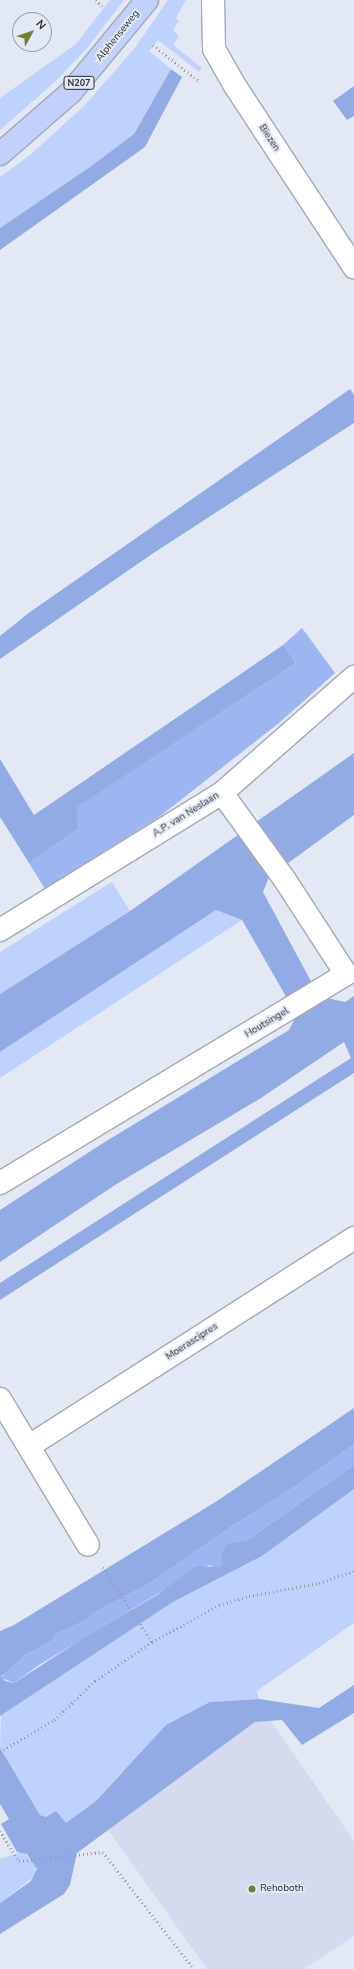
<!DOCTYPE html>
<html>
<head>
<meta charset="utf-8">
<style>
	body { margin:0 }
	#map { position:relative; width:354px; height:1969px; overflow:hidden; background:#e3e8f5; font-family:"Nunito Sans",sans-serif }
	div>[style] { position:absolute }
	[style*='--x'] { left:calc(var(--x)*1px); top:calc(var(--y)*1px); width:calc(var(--w)*1px); rotate:calc(var(--a)*1deg) }
	.built>* { inset:0; background:#d4dbef }
	.green>* { inset:0; background:#bfd1fd }
	.forest>* { inset:0; background:#9db5f0 }
	.water>* { inset:0; background:#93abe5 }
	.path>* { height:2.5px; margin-top:-1.25px; transform-origin:0; background:repeating-linear-gradient(90deg,#999da6 0 1px,transparent 0 4px) }
	.roads { filter:drop-shadow(1px 0 #a4a9b5) drop-shadow(-1px 0 #a4a9b5) drop-shadow(0 1px #a4a9b5) drop-shadow(0 -1px #a4a9b5) }
	.minor>* { height:22px; margin:-11px; padding:0 11px; transform-origin:11px; border-radius:11px; background:#fff }
	.primary>* { height:22px; margin:-11px; padding:0 11px; transform-origin:11px; border-radius:11px; background:#c1d1fb }
	.dots>* { width:11px; height:11px; translate:-50% -50%; box-sizing:border-box; border:2px solid #e3e8f5; border-radius:50% }
	span { translate:-50% -50%; white-space:nowrap; text-align:center; line-height:1.15; -webkit-text-stroke:4px #e3e8f5; paint-order:stroke }
	.shield-label span { padding:1px 3px; background:#e3e8f5; border:1px solid; border-radius:3px; -webkit-text-stroke-width:0 }
	.shield-label { font-size:9px; color:#2b2d31; font-weight:700 }
	.street-label { font-size:10px; color:#2b2d31 }
	.poi-label { font-size:10px; color:#2b2d31 }
	.left { translate:0 -50%; text-align:left }
	.north { position:absolute; left:12px; top:12px; width:40px; height:40px; box-sizing:border-box; background:#e3e8f5; border:1px solid #999da7; border-radius:50%; rotate:50deg; font-size:11px; font-weight:700; line-height:16px; text-align:center; color:#2b2d31 }
	.north::after { content:''; display:block; margin:auto; width:14px; height:18px; background:#73802d; clip-path:polygon(50% 0,100% 100%,50% 72%,0 100%) }
</style>
</head>
<body>
<div id="map">
	<div class="built">
		<div style="clip-path:polygon(271px 1721px,354px 1841px,354px 1936px,304px 1969px,207px 1969px,108px 1830px,255px 1722px)"></div>
	</div>
	<div class="green">
		<div style="clip-path:polygon(110px 0,124px 0,88px 47px,57px 80px,0 130px,0 98px,76px 44px)"></div>
		<div style="clip-path:polygon(168px 0,186px 0,176px 18px,179px 21px,173px 30px,179px 36px,173px 45px,202px 68px,199px 72px,158px 40px,149px 51px,171px 69px,134px 134px,90px 167px,0 228px,0 177px,30px 155px,84px 106px,134px 49px)"></div>
		<div style="clip-path:polygon(112px 882px,130px 911px,0 994px,0 952px)"></div>
		<div style="clip-path:polygon(216px 910px,242px 920px,0 1078px,0 1052px)"></div>
		<div style="clip-path:polygon(354px 1489px,354px 1623px,257px 1691px,259px 1699px,210px 1702px,120px 1774px,96px 1801px,66px 1823px,40px 1815px,0 1749px,1px 1714px,173px 1602px,262px 1556px)"></div>
		<div style="clip-path:polygon(21px 1852px,27px 1855px,36px 1866px,36px 1875px,0 1903px,0 1859px)"></div>
	</div>
	<div class="forest">
		<div style="clip-path:polygon(302px 628px,335px 673px,279px 723px,159px 817px,45px 889px,29px 863px,78px 829px,76px 807px,296px 663px,283px 645px)"></div>
		<div style="clip-path:polygon(354px 1444px,354px 1465px,249px 1539px,238px 1542px,222px 1560px,221px 1567px,216px 1568px,209px 1565px,174px 1584px,39px 1665px,14px 1683px,2px 1678px,3px 1672px,25px 1655px,50px 1642px,59px 1632px,85px 1621px,97px 1611px,150px 1583px,235px 1524px,299px 1484px)"></div>
	</div>
	<div class="water">
		<div style="clip-path:polygon(171px 69px,182px 77px,145px 147px,0 250px,0 228px,90px 167px,134px 134px)"></div>
		<div style="clip-path:polygon(354px 86px,354px 116px,347px 120px,333px 101px)"></div>
		<div style="clip-path:polygon(350px 389px,354px 395px,354px 423px,152px 554px,0 659px,0 636px,30px 612px)"></div>
		<div style="clip-path:polygon(283px 645px,296px 663px,77px 807px,78px 829px,29px 863px,0 817px,0 759px,34px 815px)"></div>
		<div style="clip-path:polygon(354px 753px,354px 815px,269px 877px,263px 892px,313px 985px,288px 1000px,242px 920px,216px 910px,0 1052px,0 994px,130px 911px)"></div>
		<div style="clip-path:polygon(354px 996px,354px 1073px,0 1300px,0 1283px,351px 1058px,344px 1042px,261px 1098px,115px 1185px,0 1262px,0 1210px,100px 1145px,289px 1030px,297px 1014px,322px 997px,345px 1002px)"></div>
		<div style="clip-path:polygon(354px 1408px,354px 1444px,299px 1484px,235px 1524px,150px 1583px,97px 1611px,85px 1621px,59px 1632px,50px 1642px,25px 1655px,1px 1676px,5px 1681px,14px 1683px,85px 1637px,157px 1595px,196px 1566px,221px 1567px,222px 1554px,226px 1545px,249px 1539px,354px 1465px,354px 1489px,262px 1556px,173px 1602px,0 1716px,0 1631px,14px 1625px,217px 1501px)"></div>
		<div style="clip-path:polygon(354px 1685px,354px 1713px,302px 1745px,282px 1720px,255px 1722px,77px 1853px,70px 1885px,64px 1894px,0 1934px,0 1903px,31px 1881px,37px 1869px,27px 1854px,17px 1852px,1px 1824px,9px 1819px,0 1804px,0 1748px,40px 1815px,46px 1817px,56px 1811px,66px 1823px,96px 1801px,166px 1725px,210px 1702px,259px 1699px,319px 1708px)"></div>
	</div>
	<div class="path">
		<div style="--x:96;--y:0;--w:10;--a:45"></div>
		<div style="--x:153;--y:45;--w:60;--a:38.2"></div>
		<div style="--x:103;--y:1567;--w:90;--a:56.8"></div>
		<div style="--x:0;--y:1752;--w:63;--a:-30.7"></div>
		<div style="--x:54;--y:1720;--w:57;--a:-43.6"></div>
		<div style="--x:95;--y:1681;--w:69;--a:-34.4"></div>
		<div style="--x:152;--y:1642;--w:77;--a:-28.9"></div>
		<div style="--x:219;--y:1605;--w:31;--a:-17"></div>
		<div style="--x:249;--y:1596;--w:71;--a:-10.5"></div>
		<div style="--x:319;--y:1583;--w:37;--a:-19"></div>
		<div style="--x:0;--y:1831;--w:36;--a:58"></div>
		<div style="--x:19;--y:1861;--w:84;--a:-6.1"></div>
		<div style="--x:103;--y:1852;--w:148;--a:52.1"></div>
	</div>
	<div class="roads">
		<div class="minor">
			<div style="--x:213;--y:0;--w:49;--a:88.8"></div>
			<div style="--x:214;--y:49;--w:43;--a:60.4"></div>
			<div style="--x:235;--y:86;--w:217;--a:56.7"></div>
			<div style="--x:0;--y:930;--w:261;--a:-31.7"></div>
			<div style="--x:222;--y:793;--w:176;--a:-41.3"></div>
			<div style="--x:0;--y:1183;--w:404;--a:-31.1"></div>
			<div style="--x:346;--y:974;--w:112;--a:-123"></div>
			<div style="--x:285;--y:880;--w:107;--a:-125.9"></div>
			<div style="--x:0;--y:1399;--w:170;--a:58.9"></div>
			<div style="--x:29;--y:1446;--w:386;--a:-32.6"></div>
		</div>
		<div class="primary">
			<div style="--x:0;--y:154;--w:94;--a:-41.1"></div>
			<div style="--x:71;--y:92;--w:119;--a:-50.4"></div>
		</div>
	</div>
	<div class="dots">
		<div style="left:252px;top:1889px;background:#73802d"></div>
	</div>
	<div class="shield-label">
		<span style="left:79px;top:83px">N207</span>
	</div>
	<div class="street-label">
		<span style="left:118px;top:36px;rotate:-51deg">Alphenseweg</span>
		<span style="left:269px;top:138px;rotate:57deg">Biezen</span>
		<span style="left:186px;top:815px;rotate:-32deg">A.P. van Neslaan</span>
		<span style="left:267px;top:1023px;rotate:-31deg">Houtsingel</span>
		<span style="left:192px;top:1342px;rotate:-33deg">Moerascipres</span>
	</div>
	<div class="poi-label">
		<span class="left" style="left:260px;top:1889px">Rehoboth</span>
	</div>
	<div class="north">N</div>
</div>
</body>
</html>
